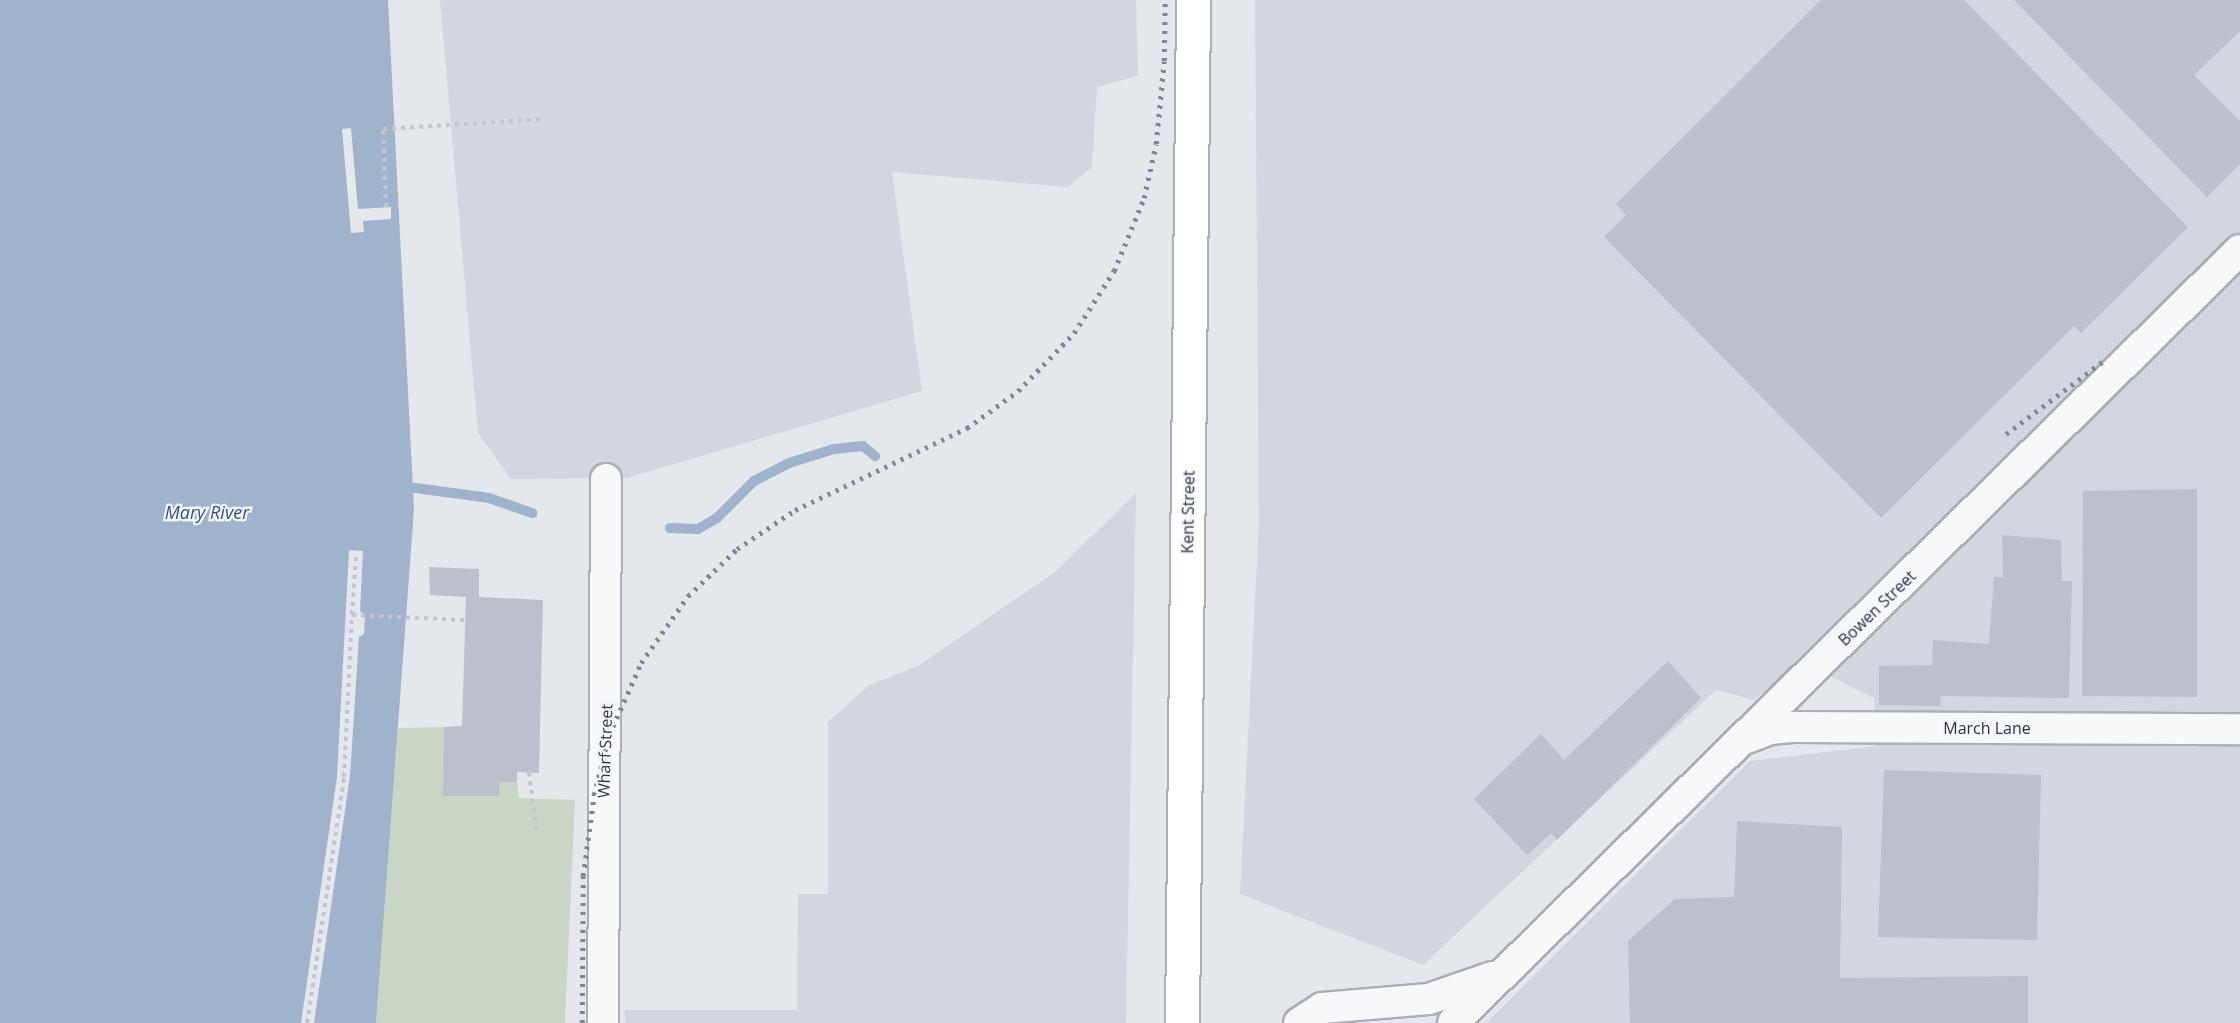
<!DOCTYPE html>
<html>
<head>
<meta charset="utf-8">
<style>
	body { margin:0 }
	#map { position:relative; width:2240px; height:1023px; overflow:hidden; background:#e4e7ec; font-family:"Open Sans",sans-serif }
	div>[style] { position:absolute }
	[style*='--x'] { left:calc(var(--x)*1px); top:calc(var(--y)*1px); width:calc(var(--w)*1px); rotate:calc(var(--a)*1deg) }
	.built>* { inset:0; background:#d2d6de }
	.green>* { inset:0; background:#c9d6c5 }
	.water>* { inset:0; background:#9fb4cc }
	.pier>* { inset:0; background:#e4e7ec }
	.stream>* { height:10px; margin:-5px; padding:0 5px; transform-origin:5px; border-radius:5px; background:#9fb4cc }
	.building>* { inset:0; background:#bbc0ca }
	.path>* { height:4px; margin-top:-2px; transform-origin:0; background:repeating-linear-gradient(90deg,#c2c5cb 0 4.5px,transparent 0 9px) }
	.roads { filter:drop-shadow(2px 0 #a9aeb7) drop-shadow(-2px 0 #a9aeb7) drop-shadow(0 2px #a9aeb7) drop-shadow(0 -2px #a9aeb7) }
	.street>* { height:30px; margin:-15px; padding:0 15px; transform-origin:15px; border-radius:15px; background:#f7f8fa }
	.secondary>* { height:33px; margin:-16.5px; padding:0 16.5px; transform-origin:16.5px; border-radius:16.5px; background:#fff }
	.rail>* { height:4.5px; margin-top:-2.25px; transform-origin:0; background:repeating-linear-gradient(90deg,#7d8696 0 3px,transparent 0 9px) }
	span { translate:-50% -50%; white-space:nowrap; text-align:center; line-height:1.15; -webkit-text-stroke:4.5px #f4f6f9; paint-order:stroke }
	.street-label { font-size:16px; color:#2b3445 }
	.water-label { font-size:18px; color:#34527a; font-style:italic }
</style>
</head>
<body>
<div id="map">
	<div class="built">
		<div style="clip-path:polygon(440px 0,1136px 0,1138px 76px,1097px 87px,1092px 167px,1068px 187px,892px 172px,922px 391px,627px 478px,511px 479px,478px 433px)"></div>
		<div style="clip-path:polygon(1255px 0,2240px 0,2240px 1023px,1486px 1023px,1750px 761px,1876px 746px,1874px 698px,1801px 662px,1754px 700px,1716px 690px,1423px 965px,1240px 894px,1259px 522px)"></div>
		<div style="clip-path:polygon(1136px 493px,1126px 1023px,625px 1023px,625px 1010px,797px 1010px,798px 894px,828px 894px,828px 722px,869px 685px,918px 666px,1055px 572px)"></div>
	</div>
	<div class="green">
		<div style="clip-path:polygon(444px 727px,444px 796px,498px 796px,500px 782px,517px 782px,519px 798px,575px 800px,565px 1023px,376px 1023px,398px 728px)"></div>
	</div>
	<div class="water">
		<div style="clip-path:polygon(0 0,388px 0,414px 509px,376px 1023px,0 1023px)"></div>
	</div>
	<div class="pier">
		<div style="clip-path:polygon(351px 128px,358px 209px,391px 207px,391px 219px,363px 221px,364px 232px,351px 233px,342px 129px)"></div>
		<div style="clip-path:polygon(349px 550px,363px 551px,360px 611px,365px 615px,364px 634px,359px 637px,350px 776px,314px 1023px,301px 1023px,337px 777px)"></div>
	</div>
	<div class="stream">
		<div style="--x:401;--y:486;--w:89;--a:7.8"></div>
		<div style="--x:489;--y:498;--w:46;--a:19.2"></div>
		<div style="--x:670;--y:528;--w:28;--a:2"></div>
		<div style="--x:698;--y:529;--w:22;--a:-30"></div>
		<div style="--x:717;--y:518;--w:52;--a:-45"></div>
		<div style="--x:754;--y:481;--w:39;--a:-27"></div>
		<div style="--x:789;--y:463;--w:47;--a:-17.3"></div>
		<div style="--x:834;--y:449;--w:29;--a:-6"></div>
		<div style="--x:863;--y:446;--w:16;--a:40"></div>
	</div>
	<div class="building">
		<div style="clip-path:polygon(1821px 0,1964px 0,2188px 227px,2081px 333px,2074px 326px,1881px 518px,1604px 237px,1626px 215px,1616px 204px)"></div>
		<div style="clip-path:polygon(2014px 0,2240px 0,2240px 31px,2194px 75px,2240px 121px,2240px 164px,2207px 197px)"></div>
		<div style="clip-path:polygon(2197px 489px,2197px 697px,2082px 696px,2083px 491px)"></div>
		<div style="clip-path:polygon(2002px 535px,2061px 540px,2062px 581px,2072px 581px,2069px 698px,1940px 696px,1941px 706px,1879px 705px,1879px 666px,1932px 665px,1933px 640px,1989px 644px,1994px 577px,2003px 577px)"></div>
		<div style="clip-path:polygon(429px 567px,479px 569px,479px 597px,543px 600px,539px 773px,517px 772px,517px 782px,500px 782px,499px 796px,443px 796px,444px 727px,462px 726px,466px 597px,430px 595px)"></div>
		<div style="clip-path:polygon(1668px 661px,1701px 698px,1557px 840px,1551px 833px,1527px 855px,1474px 799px,1541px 734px,1564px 760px)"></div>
		<div style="clip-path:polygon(1884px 770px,2041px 775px,2037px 940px,1878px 937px)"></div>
		<div style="clip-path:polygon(1737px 821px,1842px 827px,1840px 978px,2028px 976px,2028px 1023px,1630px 1023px,1628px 941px,1675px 899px,1734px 897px)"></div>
	</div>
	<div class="path">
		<div style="--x:386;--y:207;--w:78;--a:-92.2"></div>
		<div style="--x:383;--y:129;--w:162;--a:-3.5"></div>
		<div style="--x:352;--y:615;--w:58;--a:-86.1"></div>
		<div style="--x:529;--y:772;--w:63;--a:82.6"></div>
		<div style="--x:307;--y:1023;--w:249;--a:-81.4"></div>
		<div style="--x:344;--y:777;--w:162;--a:-87.2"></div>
		<div style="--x:352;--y:615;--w:113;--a:2.5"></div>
	</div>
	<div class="roads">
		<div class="street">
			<div style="--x:1747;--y:738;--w:25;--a:-21"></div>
			<div style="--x:1770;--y:729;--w:25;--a:-5"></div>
			<div style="--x:1795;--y:727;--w:445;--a:0.3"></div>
			<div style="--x:603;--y:1023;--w:544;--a:-89.68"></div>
			<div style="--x:1299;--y:1023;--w:27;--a:-33"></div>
			<div style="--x:1322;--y:1008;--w:107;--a:-4.8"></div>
			<div style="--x:1429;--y:999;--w:67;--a:-19.2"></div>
			<div style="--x:1453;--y:1023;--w:1103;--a:-44.49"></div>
		</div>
		<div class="secondary">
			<div style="--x:1182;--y:1023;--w:1023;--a:-89.38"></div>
		</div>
	</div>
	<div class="rail">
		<div style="--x:2006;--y:434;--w:125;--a:-36.9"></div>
		<div style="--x:582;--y:1023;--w:147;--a:-89.6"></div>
		<div style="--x:583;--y:876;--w:82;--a:-82.3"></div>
		<div style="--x:594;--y:795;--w:62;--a:-76"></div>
		<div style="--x:609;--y:735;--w:79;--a:-66"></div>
		<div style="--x:641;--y:663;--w:82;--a:-55"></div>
		<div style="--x:688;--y:596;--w:68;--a:-43.8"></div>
		<div style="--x:737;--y:549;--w:70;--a:-33.9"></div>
		<div style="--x:795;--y:510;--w:191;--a:-25.5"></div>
		<div style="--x:967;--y:428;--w:63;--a:-36"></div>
		<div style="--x:1018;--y:391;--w:81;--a:-46"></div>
		<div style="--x:1074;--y:333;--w:74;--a:-57.2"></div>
		<div style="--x:1114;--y:271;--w:79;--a:-67.7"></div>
		<div style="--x:1144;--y:198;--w:55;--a:-77.5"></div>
		<div style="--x:1156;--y:144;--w:83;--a:-84.5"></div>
		<div style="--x:1164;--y:61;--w:61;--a:-89.1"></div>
	</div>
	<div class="street-label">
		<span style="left:1188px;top:512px;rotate:-89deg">Kent Street</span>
		<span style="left:1877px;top:608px;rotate:-44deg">Bowen Street</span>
		<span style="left:1987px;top:728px">March Lane</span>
		<span style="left:605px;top:751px;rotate:-88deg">Wharf Street</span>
	</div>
	<div class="water-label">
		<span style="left:207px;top:512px">Mary River</span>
	</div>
</div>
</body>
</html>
